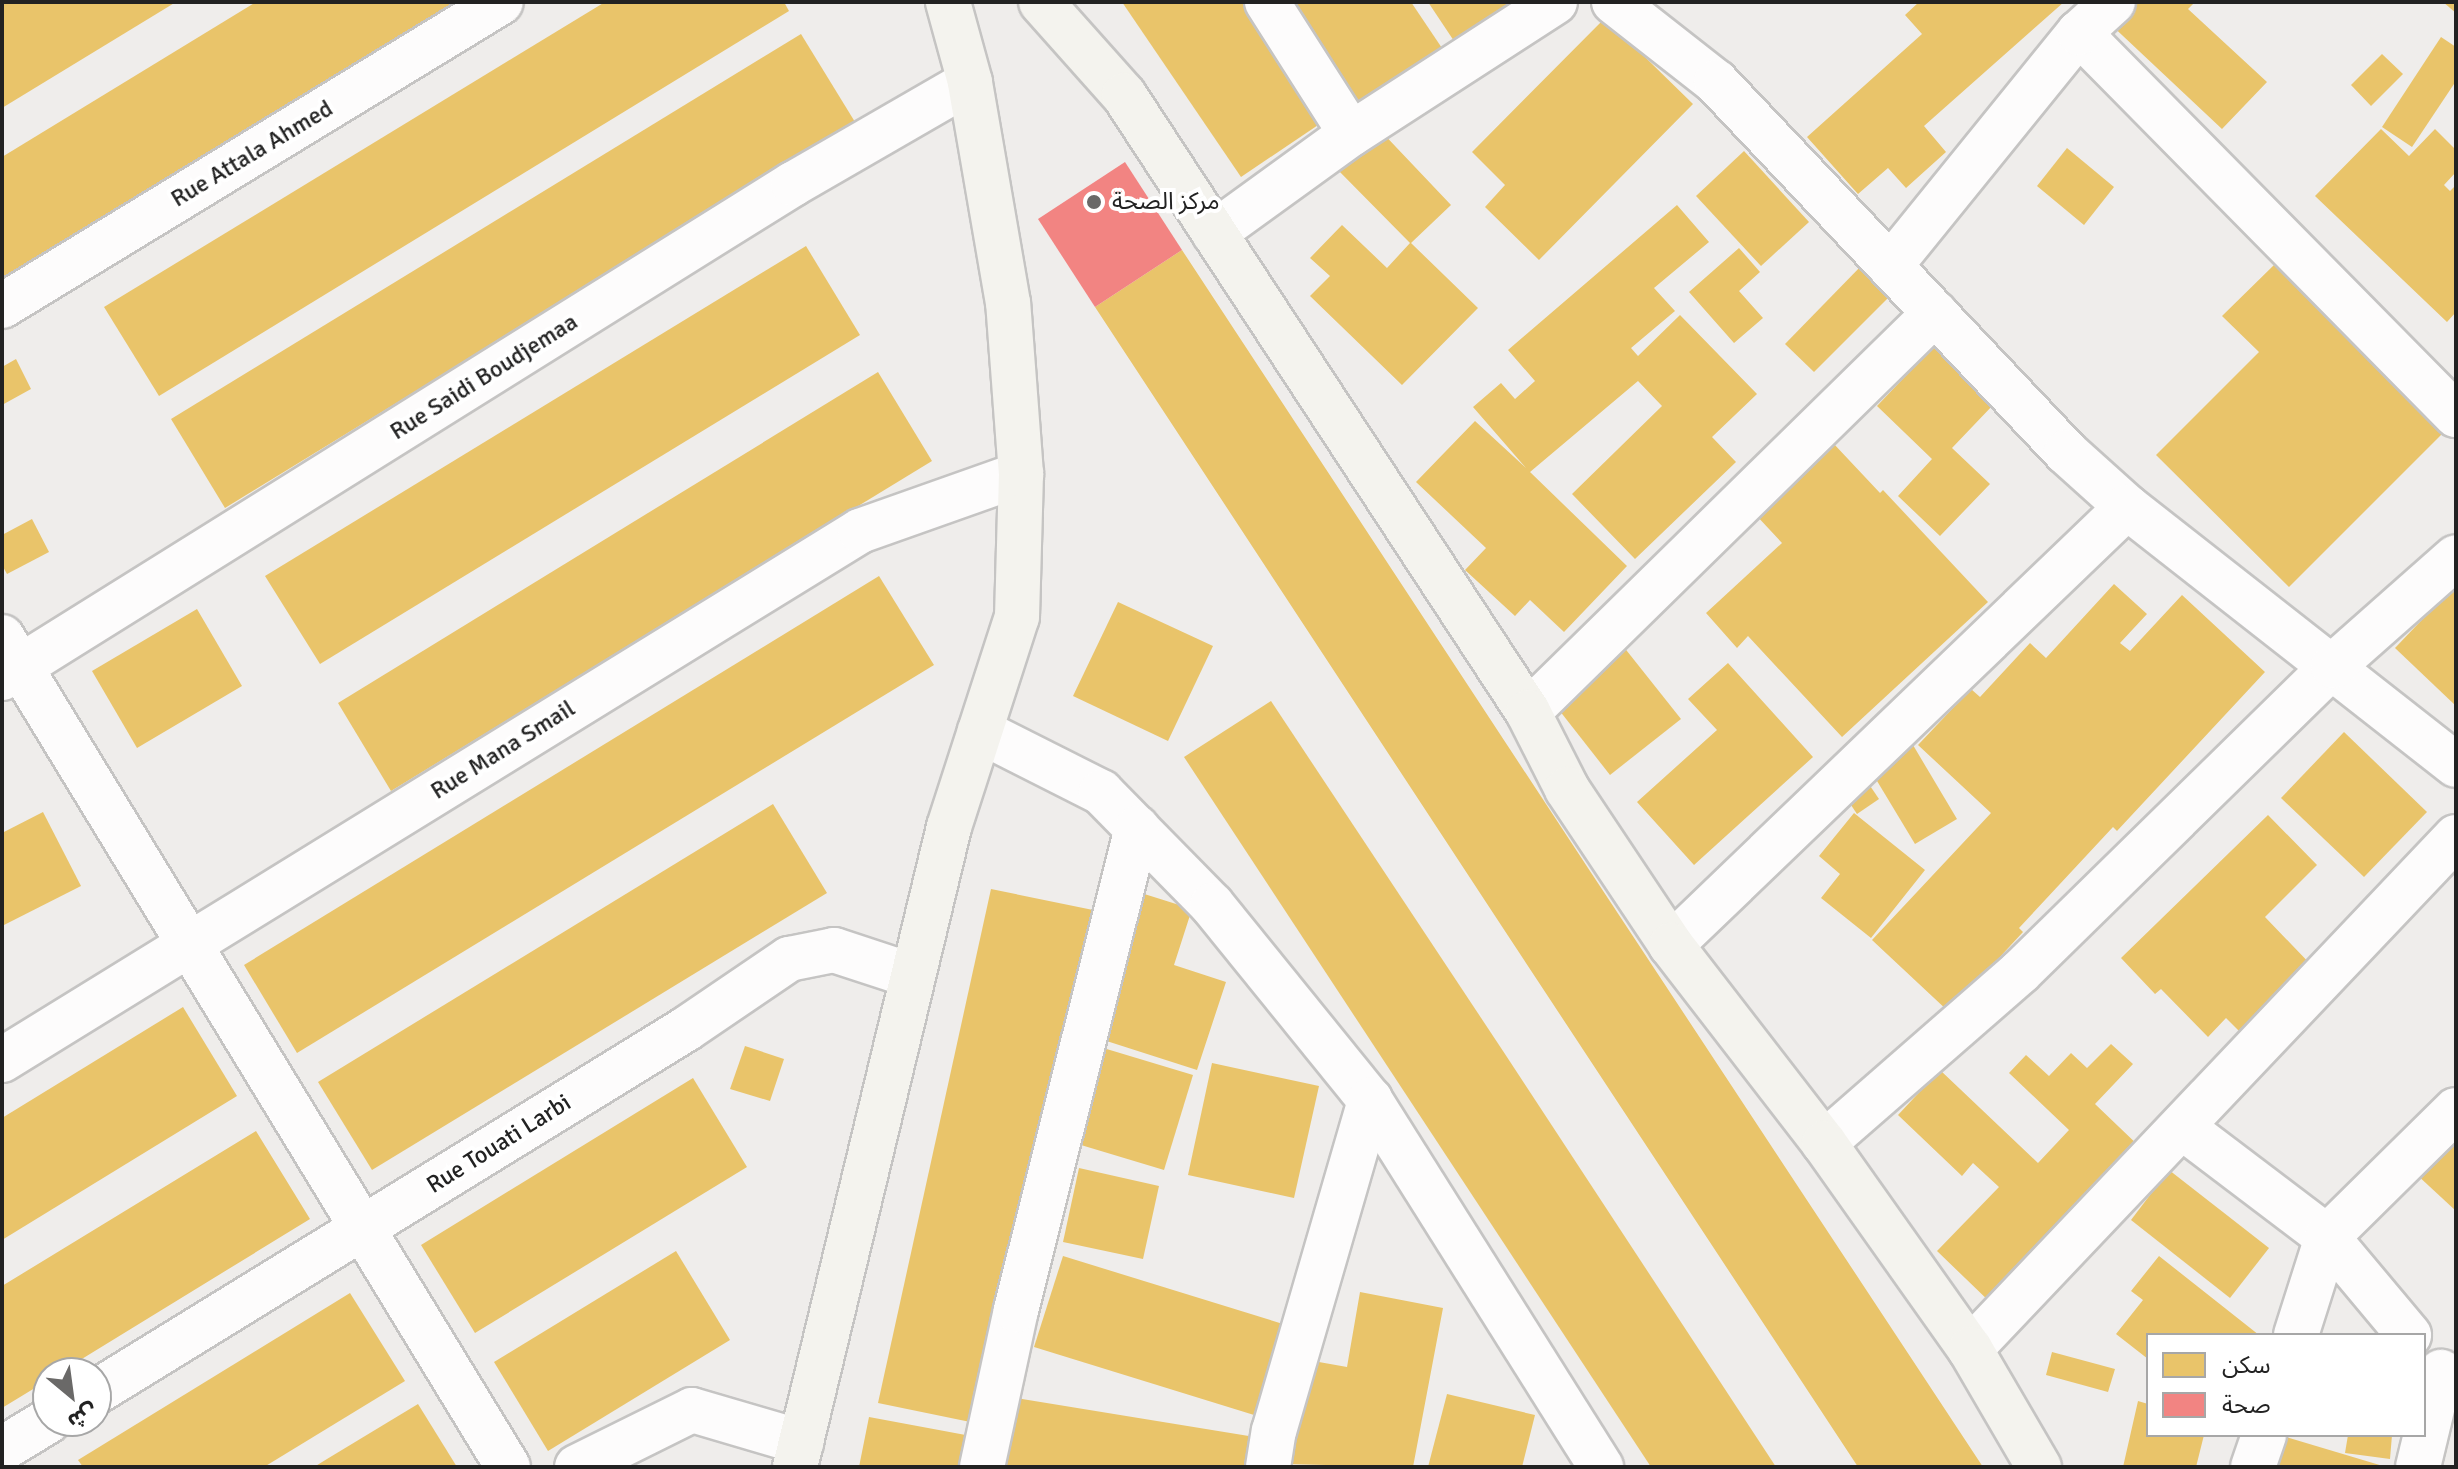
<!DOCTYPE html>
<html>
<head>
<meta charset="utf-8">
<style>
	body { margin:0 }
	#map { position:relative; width:2458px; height:1469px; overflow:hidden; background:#efedeb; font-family:Signika,"Noto Sans Arabic",sans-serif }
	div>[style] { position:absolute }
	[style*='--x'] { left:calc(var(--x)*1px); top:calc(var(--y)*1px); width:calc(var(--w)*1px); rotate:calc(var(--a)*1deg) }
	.homes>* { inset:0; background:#e9c46a }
	.health>* { inset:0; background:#f28482 }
	.roads { filter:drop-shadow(2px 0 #c5c4c3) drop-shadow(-2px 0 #c5c4c3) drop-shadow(0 2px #c5c4c3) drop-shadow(0 -2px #c5c4c3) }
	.street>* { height:44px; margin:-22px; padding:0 22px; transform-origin:22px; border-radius:22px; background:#fdfcfc }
	.secondary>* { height:44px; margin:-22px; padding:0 22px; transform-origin:22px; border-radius:22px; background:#f4f3ee }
	.dots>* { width:22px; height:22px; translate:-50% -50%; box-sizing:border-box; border:4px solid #fff; border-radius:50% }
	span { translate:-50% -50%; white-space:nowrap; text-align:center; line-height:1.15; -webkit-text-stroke:8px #fff; paint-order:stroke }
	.street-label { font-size:24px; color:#222 }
	.poi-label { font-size:24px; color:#222 }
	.left { translate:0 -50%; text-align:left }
	.frame { position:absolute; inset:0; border:4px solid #222; pointer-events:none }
	.legend { position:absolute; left:2146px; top:1333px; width:280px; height:104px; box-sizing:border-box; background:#fff; border:2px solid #a7a7a7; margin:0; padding:10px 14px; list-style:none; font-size:24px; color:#222 }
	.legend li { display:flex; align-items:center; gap:16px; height:40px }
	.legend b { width:40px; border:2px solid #a7a7a7 }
	.north { position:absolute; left:32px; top:1357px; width:80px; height:80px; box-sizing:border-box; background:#fff; border:2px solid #a7a7a7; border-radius:50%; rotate:151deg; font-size:22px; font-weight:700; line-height:32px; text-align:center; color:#222 }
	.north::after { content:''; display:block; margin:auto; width:28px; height:36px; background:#6a6968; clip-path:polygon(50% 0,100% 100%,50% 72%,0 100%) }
</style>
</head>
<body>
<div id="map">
	<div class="homes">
		<div style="clip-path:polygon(2px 2px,176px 2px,2px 108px)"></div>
		<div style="clip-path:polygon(256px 2px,455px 2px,2px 279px,2px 157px)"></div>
		<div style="clip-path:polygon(605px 2px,784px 2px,789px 11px,159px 396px,104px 307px)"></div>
		<div style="clip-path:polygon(1122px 2px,1248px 2px,1327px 119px,1241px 177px)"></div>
		<div style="clip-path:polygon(1286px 2px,1411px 2px,1450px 60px,1363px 118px)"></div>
		<div style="clip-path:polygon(1428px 2px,1538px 2px,1462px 53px)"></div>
		<div style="clip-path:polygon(1919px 2px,2064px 2px,1924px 126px,1946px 152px,1906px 188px,1888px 168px,1858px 194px,1807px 137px,1922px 34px,1905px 15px)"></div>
		<div style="clip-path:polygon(2124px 2px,2195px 2px,2188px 9px,2267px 82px,2222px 129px,2106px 20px)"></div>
		<div style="clip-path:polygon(2443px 2px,2456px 2px,2456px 13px)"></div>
		<div style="clip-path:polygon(1605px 18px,1693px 104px,1539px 260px,1485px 207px,1505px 185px,1472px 152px)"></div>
		<div style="clip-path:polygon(801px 34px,855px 122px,225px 508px,171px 419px)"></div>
		<div style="clip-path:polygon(2441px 37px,2456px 47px,2456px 81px,2412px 147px,2382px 127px)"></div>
		<div style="clip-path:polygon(2382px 54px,2403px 74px,2371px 106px,2351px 85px)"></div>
		<div style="clip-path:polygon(1377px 127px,1451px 205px,1411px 243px,1478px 308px,1402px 385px,1310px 296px,1330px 276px,1310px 258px,1342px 225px,1387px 268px,1410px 243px,1335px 167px)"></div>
		<div style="clip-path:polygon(2381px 129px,2409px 156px,2435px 129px,2456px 150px,2456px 172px,2444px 185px,2450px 191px,2456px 185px,2456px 312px,2447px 322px,2315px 196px)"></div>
		<div style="clip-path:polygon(2067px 148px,2114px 187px,2084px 225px,2037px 186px)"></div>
		<div style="clip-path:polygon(1744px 151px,1809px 222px,1761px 266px,1696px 196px)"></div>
		<div style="clip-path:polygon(1677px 205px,1709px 242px,1654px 288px,1675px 311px,1631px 348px,1638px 356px,1680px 315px,1757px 394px,1712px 437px,1736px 462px,1635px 559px,1572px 494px,1662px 406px,1638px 381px,1530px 472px,1627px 566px,1564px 632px,1530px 600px,1515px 616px,1465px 570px,1486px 548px,1416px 482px,1475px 421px,1526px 468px,1473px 407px,1501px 383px,1515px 399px,1535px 381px,1508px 350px)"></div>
		<div style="clip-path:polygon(806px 246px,860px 335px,320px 664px,265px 576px)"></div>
		<div style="clip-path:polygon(1739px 248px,1760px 272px,1739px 291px,1763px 318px,1734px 343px,1689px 292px)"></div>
		<div style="clip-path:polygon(1182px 250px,1586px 865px,1983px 1467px,1858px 1467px,1499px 922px,1095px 307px)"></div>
		<div style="clip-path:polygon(1863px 264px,1893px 293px,1814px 372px,1785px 344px)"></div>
		<div style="clip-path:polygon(2274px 265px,2443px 433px,2289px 587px,2156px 455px,2259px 352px,2222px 316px)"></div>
		<div style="clip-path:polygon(1933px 347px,1994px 404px,1952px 448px,1990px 484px,1940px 536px,1898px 496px,1932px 459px,1877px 406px)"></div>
		<div style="clip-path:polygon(16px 359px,31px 389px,2px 405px,2px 367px)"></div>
		<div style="clip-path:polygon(878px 372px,932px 461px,391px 791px,338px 703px)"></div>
		<div style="clip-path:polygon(1833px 443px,1880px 493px,1883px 490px,1988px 602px,1842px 737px,1748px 636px,1737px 648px,1706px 613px,1782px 543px,1755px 514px)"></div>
		<div style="clip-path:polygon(32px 519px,49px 552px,7px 574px,2px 565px,2px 535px)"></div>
		<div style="clip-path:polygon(879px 576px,934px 665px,297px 1053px,244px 965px)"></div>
		<div style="clip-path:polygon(2114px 584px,2147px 614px,2120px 643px,2130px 651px,2182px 595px,2265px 672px,2117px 831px,2113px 827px,2019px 928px,2023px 932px,1949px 1012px,1872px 940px,1991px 813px,1918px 745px,1971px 689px,1980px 697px,2030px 643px,2046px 658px)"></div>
		<div style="clip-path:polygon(2456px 584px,2456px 706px,2395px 648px)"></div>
		<div style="clip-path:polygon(1118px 602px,1213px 646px,1168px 741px,1073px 696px)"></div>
		<div style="clip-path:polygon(197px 609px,242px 686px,137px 748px,92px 671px)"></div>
		<div style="clip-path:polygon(1623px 646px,1681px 719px,1610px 775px,1552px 701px)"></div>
		<div style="clip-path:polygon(1728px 663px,1813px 757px,1694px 865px,1637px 802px,1717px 730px,1688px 699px)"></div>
		<div style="clip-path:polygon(1271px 701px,1503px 1051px,1776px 1467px,1651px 1467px,1184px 757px)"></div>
		<div style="clip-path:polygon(2344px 732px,2427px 812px,2364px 877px,2281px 798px)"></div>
		<div style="clip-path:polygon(1910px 740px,1957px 819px,1915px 844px,1868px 766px)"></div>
		<div style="clip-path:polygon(1862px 774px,1879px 799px,1857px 814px,1841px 790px)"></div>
		<div style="clip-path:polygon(773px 804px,827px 893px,372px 1170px,318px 1082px)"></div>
		<div style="clip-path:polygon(43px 812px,81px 886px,2px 926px,2px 833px)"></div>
		<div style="clip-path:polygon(1854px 813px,1925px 870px,1871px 938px,1821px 898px,1840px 874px,1819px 856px)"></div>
		<div style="clip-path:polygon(2268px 815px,2317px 865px,2265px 917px,2315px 969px,2245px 1037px,2226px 1018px,2208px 1037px,2161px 989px,2155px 994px,2121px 958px)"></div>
		<div style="clip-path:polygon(991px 889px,1093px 910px,980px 1424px,878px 1403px)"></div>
		<div style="clip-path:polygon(1138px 892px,1192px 909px,1174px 965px,1226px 982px,1197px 1070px,1091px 1036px)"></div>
		<div style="clip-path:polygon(183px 1007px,237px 1096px,2px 1240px,2px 1118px)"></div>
		<div style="clip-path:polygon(2111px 1044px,2133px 1064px,2095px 1104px,2142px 1149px,1993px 1305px,1937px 1251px,1999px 1187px,1973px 1163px,1962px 1176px,1898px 1115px,1940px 1070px,2038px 1163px,2069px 1130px,2009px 1073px,2026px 1055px,2049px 1076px,2071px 1053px,2087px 1068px)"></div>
		<div style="clip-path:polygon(745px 1046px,784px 1059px,770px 1101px,730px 1089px)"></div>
		<div style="clip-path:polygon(1100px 1047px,1193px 1075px,1164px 1170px,1071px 1142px)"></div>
		<div style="clip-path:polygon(1212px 1063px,1319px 1086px,1294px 1198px,1188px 1175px)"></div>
		<div style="clip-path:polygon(693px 1078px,747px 1167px,475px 1333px,421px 1245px)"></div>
		<div style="clip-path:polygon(2456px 1130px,2456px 1211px,2415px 1173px)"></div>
		<div style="clip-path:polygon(256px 1131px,310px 1219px,59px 1373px,48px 1373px,48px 1380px,2px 1408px,2px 1286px)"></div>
		<div style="clip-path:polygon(1079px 1168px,1159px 1186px,1143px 1259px,1063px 1242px)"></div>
		<div style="clip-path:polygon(2169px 1170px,2269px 1248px,2230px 1298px,2131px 1220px)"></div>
		<div style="clip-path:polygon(676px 1251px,730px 1340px,548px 1451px,494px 1362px)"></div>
		<div style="clip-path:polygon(1063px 1256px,1296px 1328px,1267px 1419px,1034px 1347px)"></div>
		<div style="clip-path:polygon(2159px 1256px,2259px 1335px,2148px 1335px,2148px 1359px,2116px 1334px,2143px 1300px,2131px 1291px)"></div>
		<div style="clip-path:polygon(1360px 1292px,1443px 1308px,1413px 1467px,1283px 1464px,1302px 1359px,1347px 1367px)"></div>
		<div style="clip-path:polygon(350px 1293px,405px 1381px,264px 1467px,83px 1467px,78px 1460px)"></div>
		<div style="clip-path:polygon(2052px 1352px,2115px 1369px,2108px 1392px,2046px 1375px)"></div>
		<div style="clip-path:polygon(1447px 1394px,1535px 1415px,1522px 1467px,1428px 1467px)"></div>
		<div style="clip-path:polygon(1010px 1397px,1261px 1438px,1256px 1467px,998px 1467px)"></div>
		<div style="clip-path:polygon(2138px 1401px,2148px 1404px,2148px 1435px,2204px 1435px,2196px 1467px,2123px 1467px)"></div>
		<div style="clip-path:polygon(418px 1404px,457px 1467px,314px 1467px,327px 1459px)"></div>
		<div style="clip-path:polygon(869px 1417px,971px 1436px,965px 1467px,859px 1467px)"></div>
		<div style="clip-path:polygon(2348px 1435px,2392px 1435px,2390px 1459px,2345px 1453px)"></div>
		<div style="clip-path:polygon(2286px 1437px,2383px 1466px,2383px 1467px,2277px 1467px)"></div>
	</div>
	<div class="health">
		<div style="clip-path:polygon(1125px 162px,1182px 250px,1095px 307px,1038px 219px)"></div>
	</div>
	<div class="roads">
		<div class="street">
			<div style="--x:1267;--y:2;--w:156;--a:57.5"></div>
			<div style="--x:1614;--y:2;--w:130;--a:38.1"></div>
			<div style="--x:1716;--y:82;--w:509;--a:46.59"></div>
			<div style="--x:2066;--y:452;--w:82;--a:42"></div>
			<div style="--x:2127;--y:507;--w:418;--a:38.1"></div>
			<div style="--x:2079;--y:33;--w:537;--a:45.38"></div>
			<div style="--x:1214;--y:233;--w:169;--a:-35.9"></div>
			<div style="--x:1351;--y:134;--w:243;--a:-32.9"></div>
			<div style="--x:1890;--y:266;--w:300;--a:-51"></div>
			<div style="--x:2079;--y:33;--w:46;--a:-42.4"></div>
			<div style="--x:2;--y:306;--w:584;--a:-31.35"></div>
			<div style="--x:2;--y:637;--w:972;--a:58.63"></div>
			<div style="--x:2;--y:678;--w:933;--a:-31.99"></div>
			<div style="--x:793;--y:184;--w:204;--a:-30"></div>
			<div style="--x:1528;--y:712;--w:570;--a:-44.43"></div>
			<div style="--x:980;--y:731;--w:136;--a:26.8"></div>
			<div style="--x:1101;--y:792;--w:158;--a:45.5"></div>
			<div style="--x:1212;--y:905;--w:251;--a:51"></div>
			<div style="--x:1370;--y:1100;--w:434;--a:57.8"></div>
			<div style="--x:1671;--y:945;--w:632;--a:-43.85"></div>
			<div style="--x:2;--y:1060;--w:1008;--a:-31.66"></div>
			<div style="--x:860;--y:531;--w:171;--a:-19.5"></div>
			<div style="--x:2182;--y:1127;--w:182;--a:37.2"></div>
			<div style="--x:2327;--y:1237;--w:128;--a:50.1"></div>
			<div style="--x:1824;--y:1143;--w:260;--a:-41.1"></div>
			<div style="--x:2020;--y:972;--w:438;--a:-44.4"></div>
			<div style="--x:2333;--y:666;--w:164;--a:-41.5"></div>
			<div style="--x:2296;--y:1335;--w:103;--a:-72.4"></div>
			<div style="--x:2327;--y:1237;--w:181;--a:-44.6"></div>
			<div style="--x:1970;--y:1349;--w:706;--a:-46.49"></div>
			<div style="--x:96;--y:1392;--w:693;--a:-31.6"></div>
			<div style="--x:686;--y:1029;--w:125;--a:-34.2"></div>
			<div style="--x:789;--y:959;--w:46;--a:-11.3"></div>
			<div style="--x:834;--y:950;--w:83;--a:18.2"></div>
			<div style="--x:2;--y:1449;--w:54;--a:-31.3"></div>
			<div style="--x:577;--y:1467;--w:128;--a:-26.4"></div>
			<div style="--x:692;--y:1410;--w:114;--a:16.4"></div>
			<div style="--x:982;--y:1467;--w:161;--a:-77.8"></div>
			<div style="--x:1016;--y:1310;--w:497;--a:-75.9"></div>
			<div style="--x:1268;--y:1467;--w:36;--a:-81"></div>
			<div style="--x:1274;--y:1431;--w:345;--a:-73.8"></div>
			<div style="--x:2253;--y:1467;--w:34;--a:-71"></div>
			<div style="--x:2418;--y:1467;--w:98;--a:-76.4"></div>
		</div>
		<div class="secondary">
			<div style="--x:1041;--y:2;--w:125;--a:48.3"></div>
			<div style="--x:1124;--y:95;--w:737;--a:56.78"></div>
			<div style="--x:1528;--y:712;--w:86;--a:63.1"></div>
			<div style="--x:1567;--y:789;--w:187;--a:56.3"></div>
			<div style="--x:1671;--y:945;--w:250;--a:52.3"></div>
			<div style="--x:1824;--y:1143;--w:252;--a:54.7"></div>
			<div style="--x:1970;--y:1349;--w:137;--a:59.7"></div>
			<div style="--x:795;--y:1467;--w:658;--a:-76.47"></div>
			<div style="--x:949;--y:827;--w:221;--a:-72.1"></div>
			<div style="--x:1017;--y:617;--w:143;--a:-88.4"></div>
			<div style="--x:1021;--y:474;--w:171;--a:-94.3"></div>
			<div style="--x:1008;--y:303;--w:224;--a:-99.8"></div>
			<div style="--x:970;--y:82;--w:83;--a:-105.4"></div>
		</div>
	</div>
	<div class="dots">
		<div style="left:1094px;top:202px;background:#6a6968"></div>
	</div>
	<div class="street-label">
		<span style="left:252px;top:154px;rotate:-31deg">Rue Attala Ahmed</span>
		<span style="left:484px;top:377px;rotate:-32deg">Rue Saidi Boudjemaa</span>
		<span style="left:503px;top:750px;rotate:-32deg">Rue Mana Smail</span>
		<span style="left:499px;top:1144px;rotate:-32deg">Rue Touati Larbi</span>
	</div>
	<div class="poi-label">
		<span class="left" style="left:1112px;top:202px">مركز الصحة</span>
	</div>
	<div class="frame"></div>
	<ul class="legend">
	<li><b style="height:22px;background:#e9c46a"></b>سكن</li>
	<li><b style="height:22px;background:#f28482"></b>صحة</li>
	</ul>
	<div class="north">ش</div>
</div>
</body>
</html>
